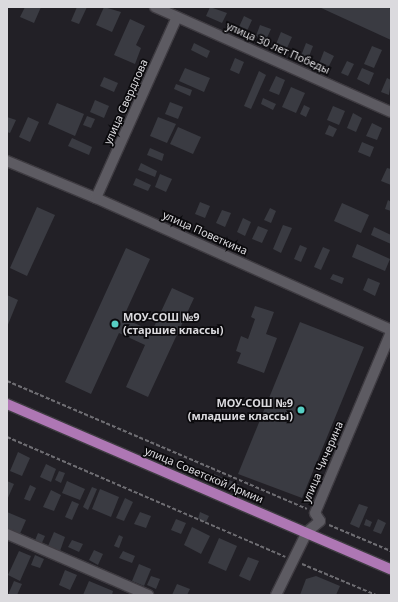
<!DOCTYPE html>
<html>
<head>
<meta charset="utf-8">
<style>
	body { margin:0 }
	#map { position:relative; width:398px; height:602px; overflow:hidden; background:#222026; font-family:"Noto Sans",sans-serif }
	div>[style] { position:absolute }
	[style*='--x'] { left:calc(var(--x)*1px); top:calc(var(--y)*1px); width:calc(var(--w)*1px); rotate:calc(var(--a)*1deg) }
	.building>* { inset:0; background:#3a3b42 }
	.path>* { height:2px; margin-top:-1px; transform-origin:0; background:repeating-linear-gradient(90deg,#6e6d72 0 4px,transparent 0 6px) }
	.roads { filter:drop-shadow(1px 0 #3e3b41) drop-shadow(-1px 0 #3e3b41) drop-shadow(0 1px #3e3b41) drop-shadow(0 -1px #3e3b41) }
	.minor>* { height:10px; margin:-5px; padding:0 5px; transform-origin:5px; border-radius:5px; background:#5d5b62 }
	.primary>* { height:10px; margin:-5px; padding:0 5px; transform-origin:5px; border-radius:5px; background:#ae77b4 }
	.dots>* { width:11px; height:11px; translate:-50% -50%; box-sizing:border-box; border:2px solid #0b0a0d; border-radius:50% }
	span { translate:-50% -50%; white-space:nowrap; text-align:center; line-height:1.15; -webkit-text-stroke:3.5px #0b0a0d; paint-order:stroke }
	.street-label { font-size:11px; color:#dbdade }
	.poi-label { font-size:11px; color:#dbdade; font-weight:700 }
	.left { translate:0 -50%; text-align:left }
	.right { translate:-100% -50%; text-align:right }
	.frame { position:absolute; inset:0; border:8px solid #dbdade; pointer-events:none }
</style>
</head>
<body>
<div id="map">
	<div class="building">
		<div style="clip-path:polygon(25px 7px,41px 7px,34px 23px,20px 17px)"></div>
		<div style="clip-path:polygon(77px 7px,87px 7px,79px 24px,71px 21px)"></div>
		<div style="clip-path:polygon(104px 7px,121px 12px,112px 32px,96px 25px)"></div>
		<div style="clip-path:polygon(210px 7px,227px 13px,222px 23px,206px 16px)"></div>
		<div style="clip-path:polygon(319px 7px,387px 7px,391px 9px,391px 40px)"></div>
		<div style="clip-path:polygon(244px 16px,252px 20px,247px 31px,239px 27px)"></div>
		<div style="clip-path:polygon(130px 19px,145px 26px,136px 45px,141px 48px,135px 64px,114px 55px)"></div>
		<div style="clip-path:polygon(260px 25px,271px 29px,266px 40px,256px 36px)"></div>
		<div style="clip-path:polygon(281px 32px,292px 37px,287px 48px,276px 44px)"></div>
		<div style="clip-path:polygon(194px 43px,210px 51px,207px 58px,191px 50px)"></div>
		<div style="clip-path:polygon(306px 43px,313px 46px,308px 59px,301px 56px)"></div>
		<div style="clip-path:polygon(372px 46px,382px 50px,374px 68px,364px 64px)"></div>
		<div style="clip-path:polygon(324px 51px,334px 56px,328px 68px,319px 64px)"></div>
		<div style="clip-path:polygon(235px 58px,244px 62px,239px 74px,230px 70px)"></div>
		<div style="clip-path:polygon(347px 61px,354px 64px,348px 76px,341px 73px)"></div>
		<div style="clip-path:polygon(185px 68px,210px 78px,204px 92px,179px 81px)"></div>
		<div style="clip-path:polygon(362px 68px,374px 73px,369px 85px,357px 79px)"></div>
		<div style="clip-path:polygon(259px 71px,266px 75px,251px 109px,244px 106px)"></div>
		<div style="clip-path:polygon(276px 76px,285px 80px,279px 95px,269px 91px)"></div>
		<div style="clip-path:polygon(104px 77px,118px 83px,114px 92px,100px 86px)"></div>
		<div style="clip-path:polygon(387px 78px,391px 80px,389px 95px,381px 92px)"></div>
		<div style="clip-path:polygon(176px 84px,192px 90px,190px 96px,174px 89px)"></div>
		<div style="clip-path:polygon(291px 87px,305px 93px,296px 113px,282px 107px)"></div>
		<div style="clip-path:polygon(263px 98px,276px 104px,273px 110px,261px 104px)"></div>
		<div style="clip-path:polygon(95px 100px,109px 106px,104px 118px,90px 112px)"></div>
		<div style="clip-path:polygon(170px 102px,183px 107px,178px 119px,165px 114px)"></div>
		<div style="clip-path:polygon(57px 103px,84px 114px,75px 136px,48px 124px)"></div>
		<div style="clip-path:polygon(304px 105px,310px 108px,306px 117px,300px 114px)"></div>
		<div style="clip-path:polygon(333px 106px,345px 111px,339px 125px,327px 120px)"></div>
		<div style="clip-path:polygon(353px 113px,362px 118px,356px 132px,347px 128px)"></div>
		<div style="clip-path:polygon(87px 116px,95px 119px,91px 128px,83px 125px)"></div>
		<div style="clip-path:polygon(7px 117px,16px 120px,10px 133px,7px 132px)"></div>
		<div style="clip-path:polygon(28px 117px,39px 122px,30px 142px,19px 137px)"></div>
		<div style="clip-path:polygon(158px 117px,176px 124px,167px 143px,150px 136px)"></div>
		<div style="clip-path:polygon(372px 123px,382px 128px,377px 140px,366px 136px)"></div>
		<div style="clip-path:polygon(329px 125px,337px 129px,333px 137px,325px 134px)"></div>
		<div style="clip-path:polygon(178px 127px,201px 137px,193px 154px,170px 144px)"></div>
		<div style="clip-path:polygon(72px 138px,92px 147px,89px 155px,68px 146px)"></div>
		<div style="clip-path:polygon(362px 142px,374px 147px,370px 157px,358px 152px)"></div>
		<div style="clip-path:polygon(150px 148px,164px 154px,162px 161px,147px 155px)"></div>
		<div style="clip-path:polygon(141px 163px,157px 171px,155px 177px,138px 170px)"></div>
		<div style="clip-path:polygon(387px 168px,391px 169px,391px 185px,381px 181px)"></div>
		<div style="clip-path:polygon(160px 174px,172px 179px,166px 192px,155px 187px)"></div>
		<div style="clip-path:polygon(136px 178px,151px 185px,148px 191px,133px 185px)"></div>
		<div style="clip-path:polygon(388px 200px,391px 202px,391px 211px,385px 209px)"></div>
		<div style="clip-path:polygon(200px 202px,210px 206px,205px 218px,195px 214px)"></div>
		<div style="clip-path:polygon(342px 203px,369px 215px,361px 233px,334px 221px)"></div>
		<div style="clip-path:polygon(37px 207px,55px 215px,27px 276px,10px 268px)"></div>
		<div style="clip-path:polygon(270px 208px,276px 211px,271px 223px,264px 220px)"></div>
		<div style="clip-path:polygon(222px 210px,231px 213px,225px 227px,216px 223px)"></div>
		<div style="clip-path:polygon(243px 218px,251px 222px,245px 236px,237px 232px)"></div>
		<div style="clip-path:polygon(283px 225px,292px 228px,281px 253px,273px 249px)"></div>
		<div style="clip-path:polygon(258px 226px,268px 230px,262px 243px,252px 239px)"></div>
		<div style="clip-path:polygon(374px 227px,391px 235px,391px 244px,371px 235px)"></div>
		<div style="clip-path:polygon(357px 244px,390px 259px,385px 271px,352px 257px)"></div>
		<div style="clip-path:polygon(300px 245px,307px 248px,301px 262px,294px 259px)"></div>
		<div style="clip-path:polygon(323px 247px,330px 250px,321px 270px,314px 267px)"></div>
		<div style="clip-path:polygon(126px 248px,150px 259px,123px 318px,152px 331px,172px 288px,194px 298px,148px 397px,126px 387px,145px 345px,119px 333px,91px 394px,65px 382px)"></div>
		<div style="clip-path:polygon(333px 274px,344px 278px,342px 284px,330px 279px)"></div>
		<div style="clip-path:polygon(368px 278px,380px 283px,375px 296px,363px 290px)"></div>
		<div style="clip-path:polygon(7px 295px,18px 300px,7px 327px)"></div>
		<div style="clip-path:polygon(255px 306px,274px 312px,266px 334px,277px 338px,264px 373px,237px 363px,241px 353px,236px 351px,241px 336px,248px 339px,255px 319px,251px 317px)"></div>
		<div style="clip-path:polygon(300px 322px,364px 347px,302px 498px,238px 474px)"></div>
		<div style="clip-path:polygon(18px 452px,30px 458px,22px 476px,10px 471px)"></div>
		<div style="clip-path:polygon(46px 464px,56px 469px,51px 482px,40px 477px)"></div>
		<div style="clip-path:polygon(59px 471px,65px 473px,61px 483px,55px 480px)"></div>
		<div style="clip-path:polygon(214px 474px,223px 478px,221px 484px,211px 480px)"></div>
		<div style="clip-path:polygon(229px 480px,240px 485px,237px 492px,226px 487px)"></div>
		<div style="clip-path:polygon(7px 481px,14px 484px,7px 500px)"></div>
		<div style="clip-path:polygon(67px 481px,85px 489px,80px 500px,62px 493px)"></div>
		<div style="clip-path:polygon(30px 485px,36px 488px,30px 501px,24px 499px)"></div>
		<div style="clip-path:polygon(92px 487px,97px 489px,88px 510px,83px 507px)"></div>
		<div style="clip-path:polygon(100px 489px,119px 497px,111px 517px,92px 509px)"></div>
		<div style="clip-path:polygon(51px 490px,61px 495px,54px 511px,43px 507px)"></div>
		<div style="clip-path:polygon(125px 498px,133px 502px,124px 521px,116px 518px)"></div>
		<div style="clip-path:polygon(72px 501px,79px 504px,72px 520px,65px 517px)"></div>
		<div style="clip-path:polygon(359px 504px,368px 507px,359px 528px,350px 524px)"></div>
		<div style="clip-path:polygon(7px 512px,26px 520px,19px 536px,7px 531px)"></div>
		<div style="clip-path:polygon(140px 512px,151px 516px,146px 528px,134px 524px)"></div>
		<div style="clip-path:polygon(200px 512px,209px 516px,206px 522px,198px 519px)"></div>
		<div style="clip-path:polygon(176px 519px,186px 523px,181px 534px,171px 530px)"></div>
		<div style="clip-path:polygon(366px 519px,372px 522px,370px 527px,364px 525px)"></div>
		<div style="clip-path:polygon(378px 519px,386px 523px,381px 534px,373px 531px)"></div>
		<div style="clip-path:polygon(192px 527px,210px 536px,201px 554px,184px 545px)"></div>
		<div style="clip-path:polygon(54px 532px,65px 537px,60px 551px,48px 546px)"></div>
		<div style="clip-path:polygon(38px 533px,45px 536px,41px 545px,34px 543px)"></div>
		<div style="clip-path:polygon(119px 535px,123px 537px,119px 548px,114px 546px)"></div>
		<div style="clip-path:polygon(219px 538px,237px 546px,226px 571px,208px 563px)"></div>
		<div style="clip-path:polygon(72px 540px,83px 544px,79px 552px,68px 547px)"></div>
		<div style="clip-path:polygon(94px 550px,103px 554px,98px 565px,89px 560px)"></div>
		<div style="clip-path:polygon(19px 551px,31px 556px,20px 581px,8px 575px)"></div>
		<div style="clip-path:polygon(123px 551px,135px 556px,132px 563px,119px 558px)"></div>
		<div style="clip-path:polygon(35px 555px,44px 559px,40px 568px,31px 565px)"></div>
		<div style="clip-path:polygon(248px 557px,259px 561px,250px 581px,239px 576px)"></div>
		<div style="clip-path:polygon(139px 564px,151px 569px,144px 586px,132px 581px)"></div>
		<div style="clip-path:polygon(65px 570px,77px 575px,70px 590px,59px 585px)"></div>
		<div style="clip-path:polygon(151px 576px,160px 579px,156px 589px,147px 585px)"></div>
		<div style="clip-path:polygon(316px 576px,340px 586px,336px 595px,300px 595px,306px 579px)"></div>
		<div style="clip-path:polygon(14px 581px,22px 584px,17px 595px,8px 595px)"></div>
		<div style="clip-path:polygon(89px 581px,113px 591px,112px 595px,83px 595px)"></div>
		<div style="clip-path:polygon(177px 584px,190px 589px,187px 595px,172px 595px)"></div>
	</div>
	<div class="path">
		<div style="--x:7;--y:381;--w:326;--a:23.1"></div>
		<div style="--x:7;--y:437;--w:303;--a:23.3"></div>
		<div style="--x:329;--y:525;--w:67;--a:22.8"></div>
		<div style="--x:302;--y:564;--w:80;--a:22.7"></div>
	</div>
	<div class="roads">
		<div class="minor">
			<div style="--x:155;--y:7;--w:258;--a:24"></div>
			<div style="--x:7;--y:161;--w:96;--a:22.6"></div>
			<div style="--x:96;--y:198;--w:323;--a:24.1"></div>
			<div style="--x:96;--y:198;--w:198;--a:-65.9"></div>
			<div style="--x:7;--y:534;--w:154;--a:23.4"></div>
			<div style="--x:276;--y:595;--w:70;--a:-63.8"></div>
			<div style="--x:307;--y:532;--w:17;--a:-40"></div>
			<div style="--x:320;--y:521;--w:9;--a:-122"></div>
			<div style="--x:315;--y:513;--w:196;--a:-67.2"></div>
		</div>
		<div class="primary">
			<div style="--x:7;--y:404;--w:418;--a:23.3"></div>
		</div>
	</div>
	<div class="dots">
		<div style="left:115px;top:324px;background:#56cec3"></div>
		<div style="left:301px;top:410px;background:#56cec3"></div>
	</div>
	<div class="street-label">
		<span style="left:278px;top:48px;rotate:24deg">улица 30 лет Победы</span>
		<span style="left:126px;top:102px;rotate:-66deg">улица Свердлова</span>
		<span style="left:205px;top:233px;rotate:24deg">улица Поветкина</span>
		<span style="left:323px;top:462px;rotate:-67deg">улица Чичерина</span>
		<span style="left:204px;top:475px;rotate:23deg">улица Советской Армии</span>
	</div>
	<div class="poi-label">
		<span class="left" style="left:123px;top:324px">МОУ-СОШ №9<br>(старшие классы)</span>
		<span class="right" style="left:293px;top:410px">МОУ-СОШ №9<br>(младшие классы)</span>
	</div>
	<div class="frame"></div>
</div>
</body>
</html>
